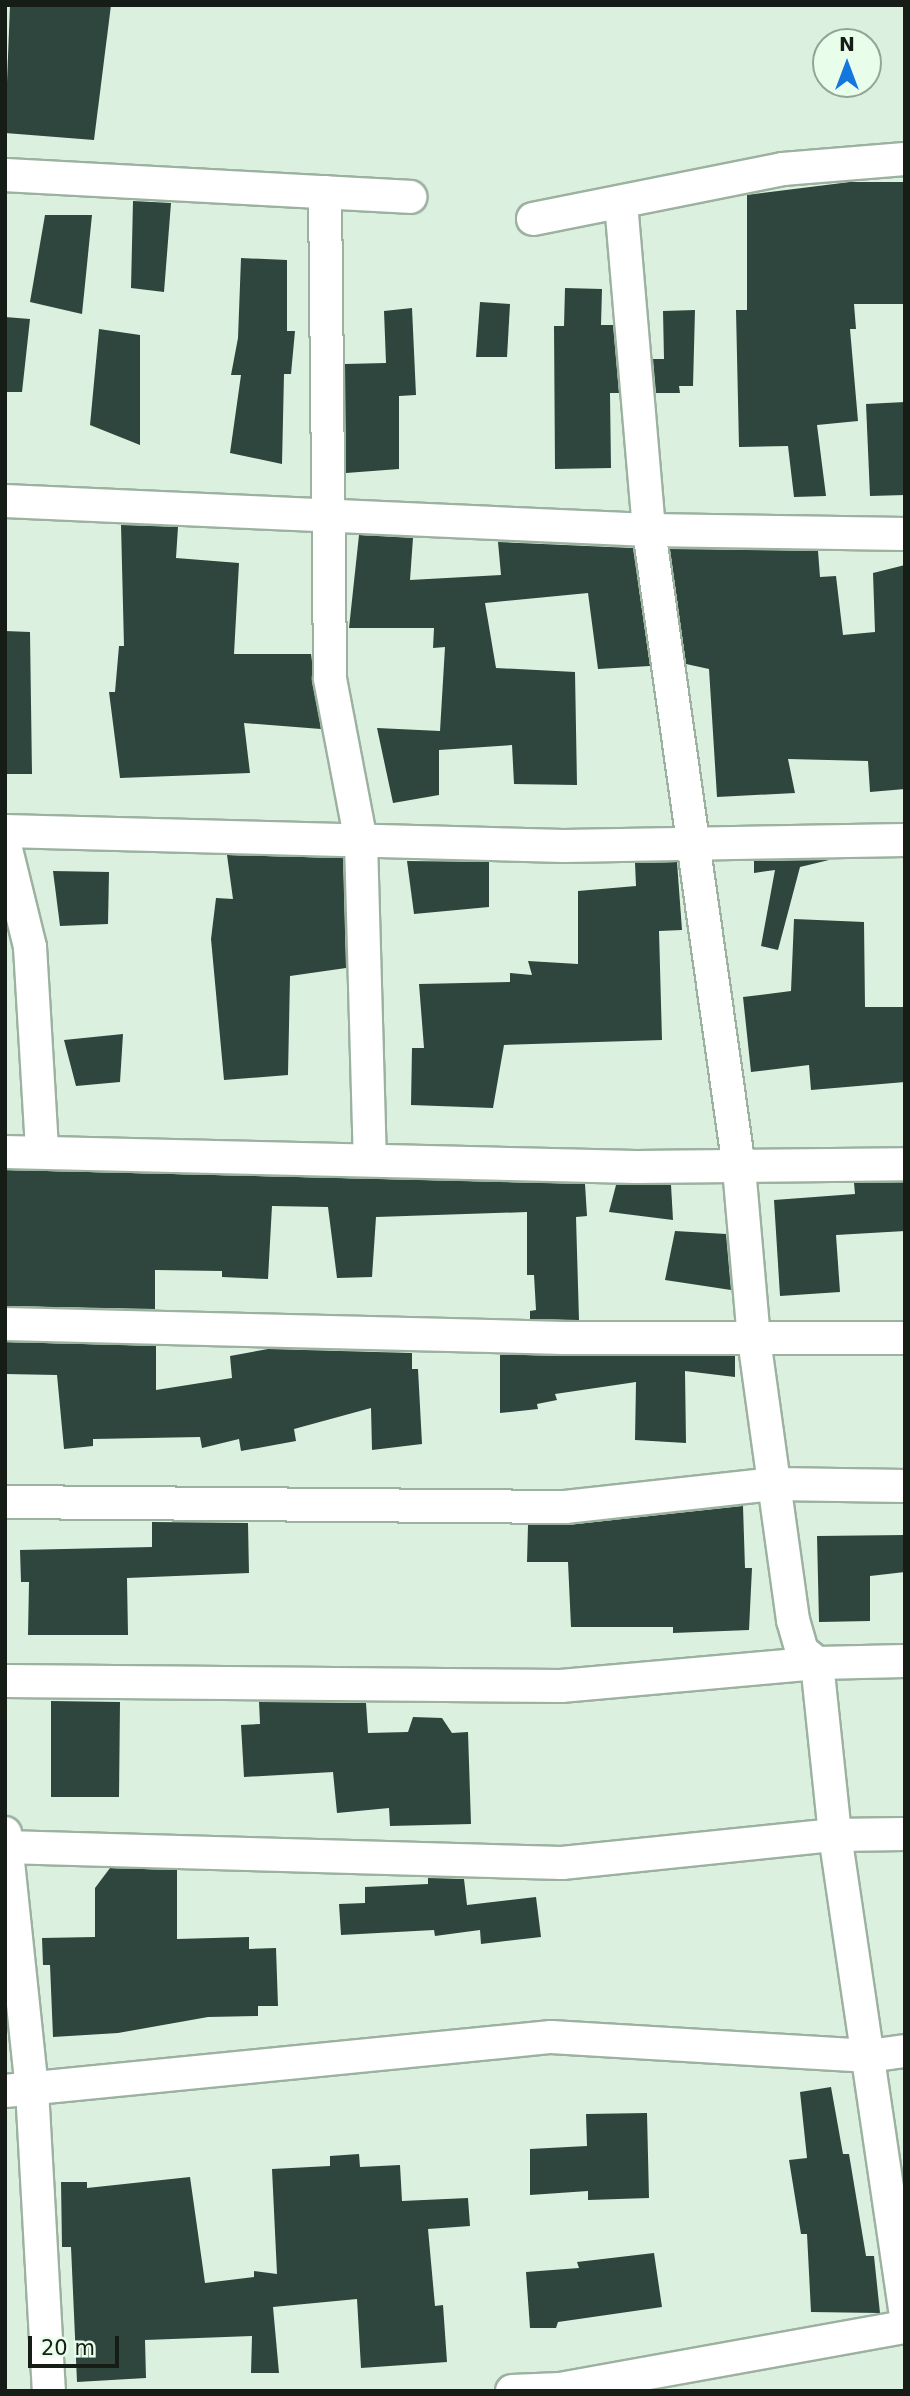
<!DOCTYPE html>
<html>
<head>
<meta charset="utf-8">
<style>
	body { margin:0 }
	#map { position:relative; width:910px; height:2396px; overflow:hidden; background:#dbf0de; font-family:"DejaVu Sans",sans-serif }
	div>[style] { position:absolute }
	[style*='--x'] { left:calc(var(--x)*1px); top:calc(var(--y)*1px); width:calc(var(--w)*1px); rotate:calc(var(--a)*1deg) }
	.building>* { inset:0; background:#2e463e }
	.roads { filter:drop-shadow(2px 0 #9cb1a0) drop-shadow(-2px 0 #9cb1a0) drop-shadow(0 2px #9cb1a0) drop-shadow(0 -2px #9cb1a0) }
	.street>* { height:32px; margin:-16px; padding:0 16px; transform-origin:16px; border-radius:16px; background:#fff }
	span { translate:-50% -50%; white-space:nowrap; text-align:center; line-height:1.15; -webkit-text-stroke:7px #e8feeb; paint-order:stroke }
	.frame { position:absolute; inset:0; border:7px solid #151d16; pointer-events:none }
	.north { position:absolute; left:812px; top:28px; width:70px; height:70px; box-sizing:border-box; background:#e8feeb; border:2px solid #94a496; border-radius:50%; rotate:0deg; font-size:19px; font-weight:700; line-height:28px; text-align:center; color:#151d16 }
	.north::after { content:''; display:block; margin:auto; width:24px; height:32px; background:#1476df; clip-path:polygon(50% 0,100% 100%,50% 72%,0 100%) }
	.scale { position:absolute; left:28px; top:2336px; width:91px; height:32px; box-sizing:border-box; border:4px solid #151d16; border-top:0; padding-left:9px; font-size:21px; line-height:24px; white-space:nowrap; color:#151d16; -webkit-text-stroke:5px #e8feeb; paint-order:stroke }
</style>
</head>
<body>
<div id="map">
	<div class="building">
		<div style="clip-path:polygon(10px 5px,111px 5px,94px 140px,5px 133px)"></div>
		<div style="clip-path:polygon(850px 182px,905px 182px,905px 304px,854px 304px,856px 329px,850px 329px,858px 421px,817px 425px,826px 496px,794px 497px,788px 446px,739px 447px,736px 310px,747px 310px,747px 195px)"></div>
		<div style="clip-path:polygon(133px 201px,171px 203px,164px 292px,131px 288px)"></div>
		<div style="clip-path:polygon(45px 215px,92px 215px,82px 314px,30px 302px)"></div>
		<div style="clip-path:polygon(241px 258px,287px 260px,287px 331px,295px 331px,291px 374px,284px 374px,282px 464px,230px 453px,241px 375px,231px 375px,238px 338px)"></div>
		<div style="clip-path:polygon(565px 288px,602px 289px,601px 325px,613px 325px,619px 393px,610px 393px,611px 468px,555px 469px,554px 326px,564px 326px)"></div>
		<div style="clip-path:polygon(480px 302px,510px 304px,507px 357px,476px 357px)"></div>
		<div style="clip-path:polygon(412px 308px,416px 395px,399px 396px,399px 469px,346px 473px,345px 364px,386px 363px,384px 311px)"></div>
		<div style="clip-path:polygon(695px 310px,693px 386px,679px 386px,680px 393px,656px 393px,653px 359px,664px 359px,663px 311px)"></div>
		<div style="clip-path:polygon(5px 317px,30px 319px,22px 392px,5px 392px)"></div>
		<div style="clip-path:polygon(99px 329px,140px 335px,140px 445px,90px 425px)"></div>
		<div style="clip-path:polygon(905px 402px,905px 495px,870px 496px,866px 404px)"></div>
		<div style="clip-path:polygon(121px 525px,178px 527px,176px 558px,239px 563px,234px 654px,311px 654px,321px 729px,244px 723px,250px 773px,120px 778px,109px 692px,115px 692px,119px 646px,124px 646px)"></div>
		<div style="clip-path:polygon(359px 535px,413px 538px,410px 580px,501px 575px,498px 542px,633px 548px,650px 666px,598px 669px,588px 593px,485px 603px,496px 668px,575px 672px,577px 785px,514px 784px,512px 745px,439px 750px,439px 795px,393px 803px,377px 728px,440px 731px,445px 647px,433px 648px,434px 628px,349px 628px)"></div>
		<div style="clip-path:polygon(670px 549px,818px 551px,820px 577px,836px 576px,843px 635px,875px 632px,873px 573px,905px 565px,905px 789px,870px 792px,868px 761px,788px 759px,795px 793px,717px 797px,709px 669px,686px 664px)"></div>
		<div style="clip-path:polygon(5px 631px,30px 632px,32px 774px,5px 774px)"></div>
		<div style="clip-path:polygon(227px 855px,343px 858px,346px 968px,290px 976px,288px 1075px,224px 1080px,211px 939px,216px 898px,233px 899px)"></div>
		<div style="clip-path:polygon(829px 860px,800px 867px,778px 950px,761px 946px,775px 870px,754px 873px,754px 861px)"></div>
		<div style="clip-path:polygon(407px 861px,489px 862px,489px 907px,414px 914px)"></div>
		<div style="clip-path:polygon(677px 862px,682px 930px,659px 931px,662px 1040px,504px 1045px,493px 1108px,411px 1105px,412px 1048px,424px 1048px,419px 984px,510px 982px,510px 973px,532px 975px,528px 961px,578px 964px,578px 891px,636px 886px,635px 863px)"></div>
		<div style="clip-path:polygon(53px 871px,109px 872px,108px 924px,60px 926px)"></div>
		<div style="clip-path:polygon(794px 919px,864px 922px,865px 1007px,905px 1007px,905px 1082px,811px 1090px,809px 1065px,751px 1072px,743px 997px,791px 991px)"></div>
		<div style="clip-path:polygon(123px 1034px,120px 1082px,76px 1086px,64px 1040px)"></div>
		<div style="clip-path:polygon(5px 1170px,585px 1184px,587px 1216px,576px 1217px,579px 1320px,530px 1319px,530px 1311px,536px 1310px,534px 1275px,527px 1275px,527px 1212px,376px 1217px,372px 1277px,337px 1278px,328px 1207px,272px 1206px,268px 1279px,222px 1277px,222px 1271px,155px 1270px,155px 1309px,5px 1306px)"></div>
		<div style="clip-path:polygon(905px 1182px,905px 1231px,836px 1235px,840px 1292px,780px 1296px,774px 1200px,855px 1194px,854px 1183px)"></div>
		<div style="clip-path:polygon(616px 1185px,671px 1185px,673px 1220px,609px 1212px)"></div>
		<div style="clip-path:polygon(675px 1231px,726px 1234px,731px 1290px,665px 1280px)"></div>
		<div style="clip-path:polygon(5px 1342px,156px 1346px,156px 1390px,232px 1378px,230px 1356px,268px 1349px,412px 1353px,412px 1369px,418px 1369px,422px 1444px,372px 1450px,371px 1408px,294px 1429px,296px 1441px,241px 1451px,239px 1439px,202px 1448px,200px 1437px,93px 1439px,93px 1446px,64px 1449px,57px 1375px,5px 1374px)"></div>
		<div style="clip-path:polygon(500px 1355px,735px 1356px,735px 1377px,685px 1371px,686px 1443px,635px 1440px,636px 1382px,555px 1394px,557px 1400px,537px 1404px,538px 1409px,500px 1413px)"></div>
		<div style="clip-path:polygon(743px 1506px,745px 1568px,752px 1568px,749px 1630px,673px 1633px,673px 1627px,571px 1627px,568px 1562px,527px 1562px,528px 1525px,567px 1525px)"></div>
		<div style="clip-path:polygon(152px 1522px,248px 1523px,249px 1573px,127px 1578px,128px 1635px,28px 1635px,29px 1582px,21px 1582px,20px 1550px,152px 1547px)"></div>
		<div style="clip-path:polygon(905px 1535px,905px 1572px,870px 1576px,870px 1621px,819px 1622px,817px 1536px)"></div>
		<div style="clip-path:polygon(51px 1701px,120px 1702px,119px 1797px,51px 1797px)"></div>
		<div style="clip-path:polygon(259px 1702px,366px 1703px,368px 1733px,408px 1732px,413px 1717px,442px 1718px,452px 1733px,468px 1732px,471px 1824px,390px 1826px,389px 1808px,337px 1813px,333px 1772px,244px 1777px,241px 1725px,260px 1724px)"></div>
		<div style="clip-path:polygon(110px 1868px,177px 1870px,177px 1939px,249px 1937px,249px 1949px,276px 1948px,278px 2006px,258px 2006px,258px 2016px,208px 2017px,118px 2033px,53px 2037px,50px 1965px,43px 1965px,42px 1938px,95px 1937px,95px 1888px)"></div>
		<div style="clip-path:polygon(428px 1878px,464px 1879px,467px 1905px,536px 1897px,541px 1937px,481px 1944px,480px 1930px,435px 1936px,434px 1930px,341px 1935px,339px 1904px,365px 1903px,365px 1887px,428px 1884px)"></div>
		<div style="clip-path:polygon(831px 2087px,843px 2154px,849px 2154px,866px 2256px,874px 2256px,880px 2313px,811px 2312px,807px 2234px,801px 2234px,789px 2160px,807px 2158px,800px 2092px)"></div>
		<div style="clip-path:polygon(647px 2113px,649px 2198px,588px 2200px,588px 2191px,530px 2195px,530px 2149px,587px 2146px,586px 2114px)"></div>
		<div style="clip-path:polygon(359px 2154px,360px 2167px,400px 2165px,402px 2201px,468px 2198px,470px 2226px,428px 2229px,435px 2306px,443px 2305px,447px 2362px,361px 2368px,357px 2299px,273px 2307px,279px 2373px,251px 2373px,252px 2336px,145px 2340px,146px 2378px,77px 2382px,71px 2247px,62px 2247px,61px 2182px,87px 2182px,87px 2188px,190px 2177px,205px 2283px,254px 2277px,254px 2271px,277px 2274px,272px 2169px,330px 2166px,330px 2156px)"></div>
		<div style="clip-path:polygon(654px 2253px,662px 2307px,558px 2322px,556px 2328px,530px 2328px,526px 2272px,579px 2268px,577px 2262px)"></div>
	</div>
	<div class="roads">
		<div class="street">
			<div style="--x:5;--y:175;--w:406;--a:3.1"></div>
			<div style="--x:325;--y:192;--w:487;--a:89.4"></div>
			<div style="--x:330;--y:679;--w:166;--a:79.2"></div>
			<div style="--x:361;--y:842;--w:316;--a:88.4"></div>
			<div style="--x:621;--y:203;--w:328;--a:85.1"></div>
			<div style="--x:649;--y:530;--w:644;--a:81.97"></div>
			<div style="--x:739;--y:1168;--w:172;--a:85"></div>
			<div style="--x:754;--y:1339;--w:284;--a:82.1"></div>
			<div style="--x:793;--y:1620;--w:32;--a:74"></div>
			<div style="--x:802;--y:1651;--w:19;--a:39"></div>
			<div style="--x:817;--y:1663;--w:173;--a:84"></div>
			<div style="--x:835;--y:1835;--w:479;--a:81.6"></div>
			<div style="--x:533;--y:219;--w:255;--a:-11.3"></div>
			<div style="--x:783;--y:169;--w:122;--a:-4.7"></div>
			<div style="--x:5;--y:501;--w:645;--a:2.58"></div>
			<div style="--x:649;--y:530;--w:256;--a:0.9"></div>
			<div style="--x:5;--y:831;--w:559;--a:1.54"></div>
			<div style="--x:564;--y:846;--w:341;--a:-1"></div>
			<div style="--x:5;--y:845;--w:105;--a:76.2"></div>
			<div style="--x:30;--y:947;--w:205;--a:86.6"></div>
			<div style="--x:5;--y:1152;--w:631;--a:1.36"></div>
			<div style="--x:636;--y:1167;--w:269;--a:-0.6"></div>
			<div style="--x:5;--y:1324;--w:559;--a:1.43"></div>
			<div style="--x:564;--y:1338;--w:341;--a:0"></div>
			<div style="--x:5;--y:1502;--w:560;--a:0.51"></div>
			<div style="--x:565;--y:1507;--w:211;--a:-6.3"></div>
			<div style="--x:775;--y:1484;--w:130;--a:0.9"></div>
			<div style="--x:5;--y:1681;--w:556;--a:0.52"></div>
			<div style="--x:561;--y:1686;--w:257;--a:-5.1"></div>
			<div style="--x:817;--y:1663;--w:88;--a:-1.3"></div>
			<div style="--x:5;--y:1833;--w:257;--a:84"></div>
			<div style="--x:32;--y:2089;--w:302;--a:86.8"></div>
			<div style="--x:5;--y:1847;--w:557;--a:1.65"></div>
			<div style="--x:562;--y:1863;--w:274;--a:-5.9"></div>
			<div style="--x:835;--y:1835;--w:70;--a:-0.8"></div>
			<div style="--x:5;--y:2091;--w:549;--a:-5.65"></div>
			<div style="--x:551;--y:2037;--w:319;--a:3.4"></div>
			<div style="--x:869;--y:2056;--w:36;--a:-8"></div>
			<div style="--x:512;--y:2391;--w:48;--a:-2.4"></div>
			<div style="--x:560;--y:2389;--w:351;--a:-10.2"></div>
		</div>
	</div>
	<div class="frame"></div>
	<div class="north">N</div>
	<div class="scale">20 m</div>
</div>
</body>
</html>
